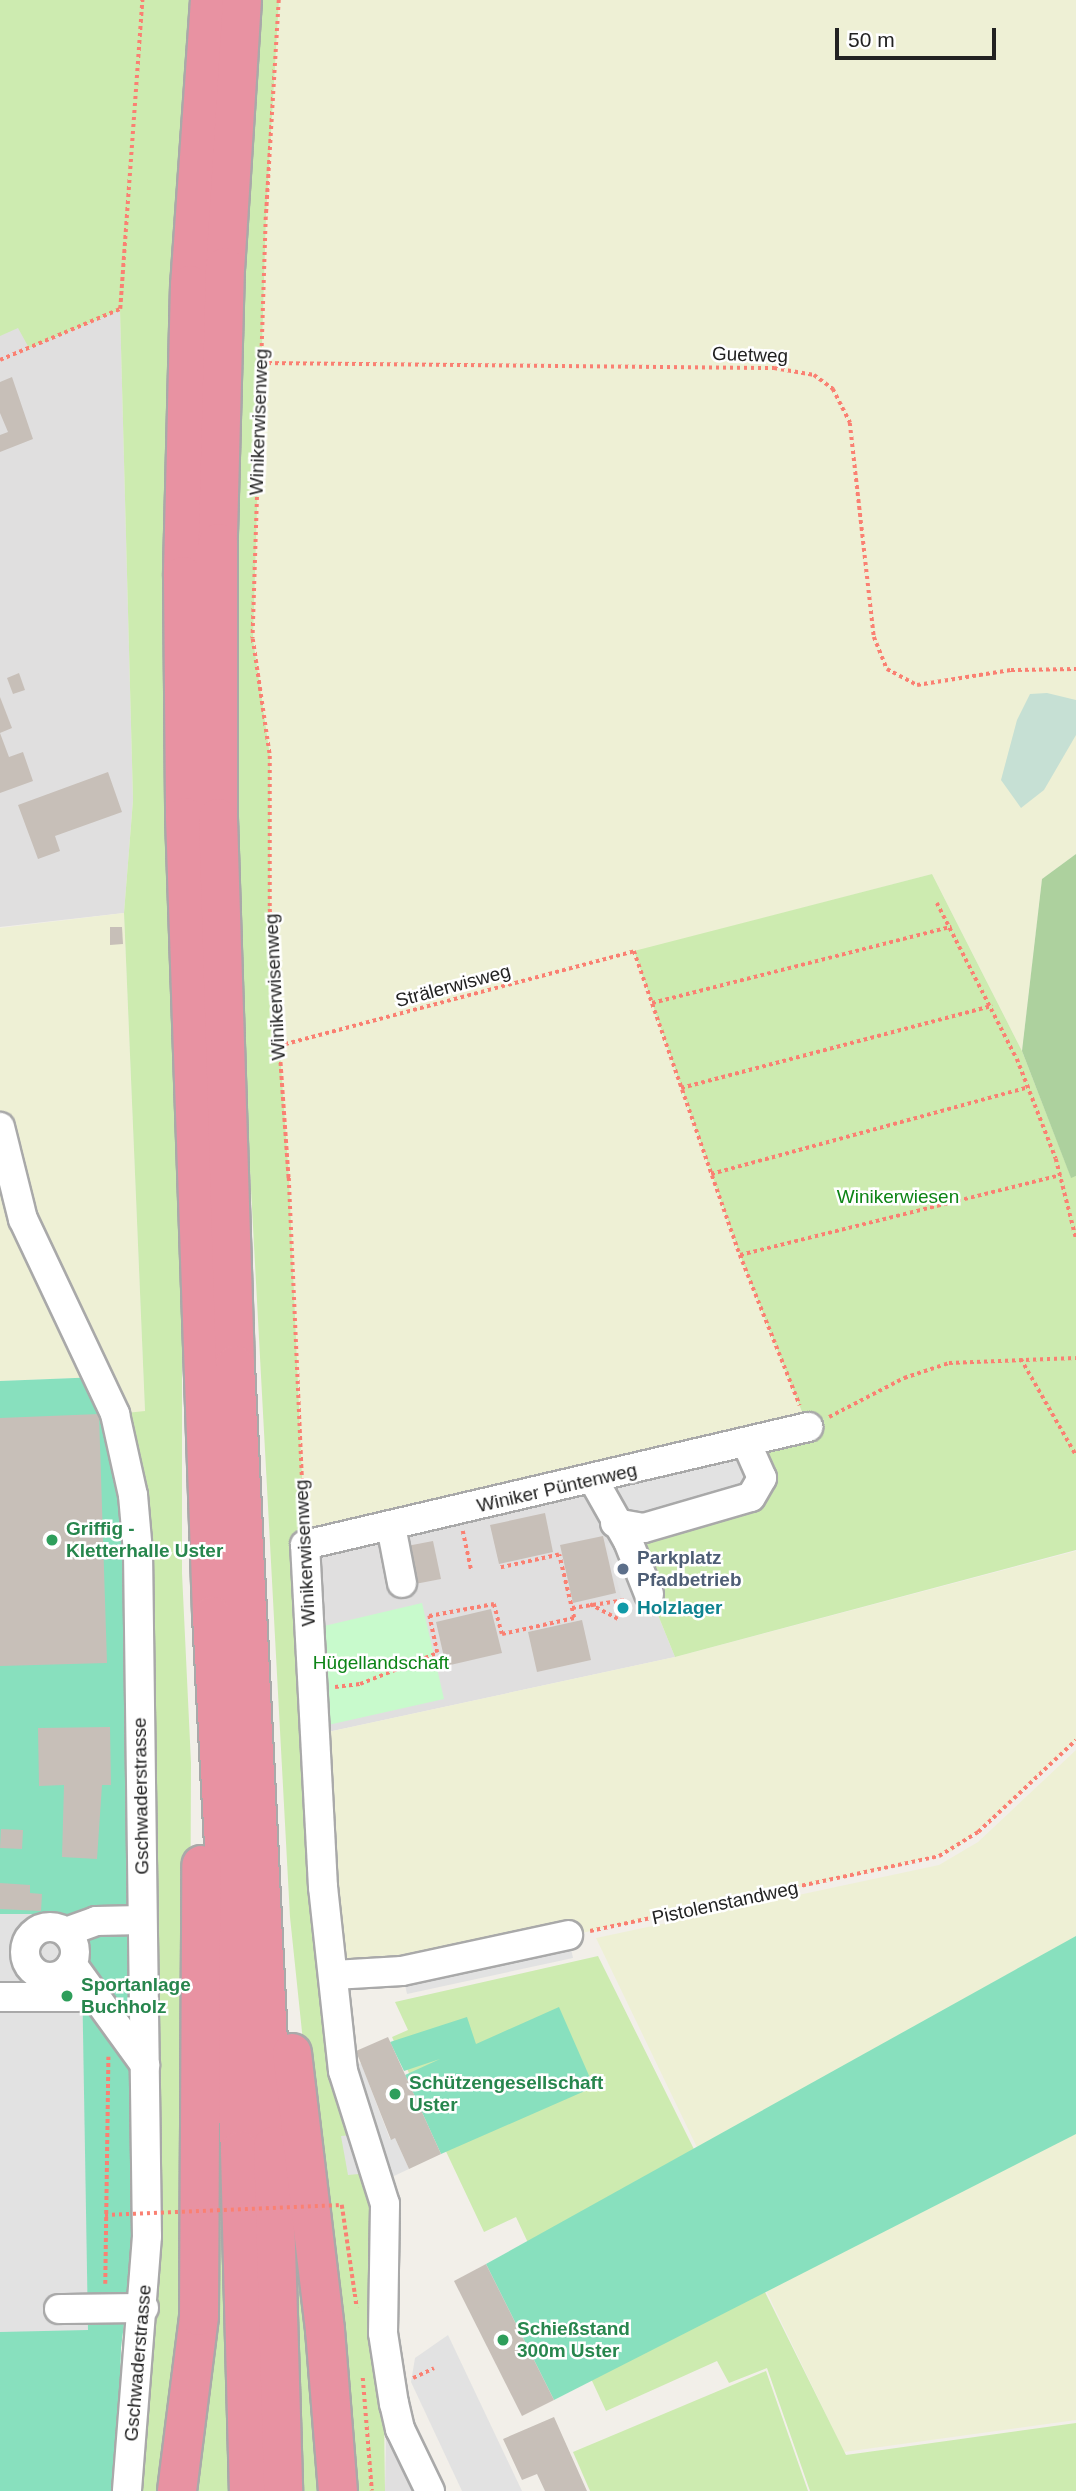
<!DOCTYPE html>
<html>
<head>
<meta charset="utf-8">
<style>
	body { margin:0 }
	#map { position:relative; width:1076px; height:2491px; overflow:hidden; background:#f2efe9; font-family:Arial,sans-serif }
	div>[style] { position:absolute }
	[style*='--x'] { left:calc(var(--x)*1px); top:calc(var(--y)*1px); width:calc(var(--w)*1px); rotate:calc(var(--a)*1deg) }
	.residential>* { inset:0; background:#e0dfdf }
	.farmland>* { inset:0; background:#eef0d5 }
	.grass>* { inset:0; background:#cdebb0 }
	.forest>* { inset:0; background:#add19e }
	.wetland>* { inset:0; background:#c6e0d4 }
	.park>* { inset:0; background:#c8facc }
	.pitch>* { inset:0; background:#88e0be }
	.parking>* { inset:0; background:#e2e2e2 }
	.building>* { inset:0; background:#c7bfb8 }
	.path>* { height:3.5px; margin-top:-1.75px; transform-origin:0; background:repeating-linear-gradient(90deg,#fa8072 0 3.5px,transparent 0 7px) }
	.roads { filter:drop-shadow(2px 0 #a9a9a9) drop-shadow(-2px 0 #a9a9a9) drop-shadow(0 2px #a9a9a9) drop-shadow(0 -2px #a9a9a9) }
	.minor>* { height:28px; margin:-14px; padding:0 14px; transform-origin:14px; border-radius:14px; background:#fff }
	.minor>.ring { margin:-14px; padding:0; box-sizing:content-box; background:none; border:28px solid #fff; border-radius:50% }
	.highway>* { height:38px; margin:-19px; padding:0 19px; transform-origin:19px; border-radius:19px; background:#e892a2 }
	.path-bridge>* { height:3.5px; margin-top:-1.75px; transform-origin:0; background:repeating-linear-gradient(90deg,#fa8072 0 3.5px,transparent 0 7px) }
	.dots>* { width:19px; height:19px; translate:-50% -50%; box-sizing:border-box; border:4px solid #fff; border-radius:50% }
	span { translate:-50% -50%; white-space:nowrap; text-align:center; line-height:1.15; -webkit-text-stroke:5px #fff; paint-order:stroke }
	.street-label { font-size:19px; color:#222 }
	.park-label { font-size:19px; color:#0c8416 }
	.leisure-label { font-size:19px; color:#27864d; font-weight:700 }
	.left { translate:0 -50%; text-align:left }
	.service-label { font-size:19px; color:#4e5e75; font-weight:700 }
	.culture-label { font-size:19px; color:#0d838f; font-weight:700 }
	.scale { position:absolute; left:835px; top:28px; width:161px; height:32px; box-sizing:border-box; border:4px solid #222; border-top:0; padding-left:9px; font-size:21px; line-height:24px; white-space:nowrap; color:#222; -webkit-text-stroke:5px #fff; paint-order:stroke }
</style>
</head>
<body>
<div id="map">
	<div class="residential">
		<div style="clip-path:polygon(0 0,120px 309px,133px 800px,124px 913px,0 927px)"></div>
		<div style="clip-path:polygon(594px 1481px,628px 1541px,675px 1657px,314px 1735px,305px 1545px)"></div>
		<div style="clip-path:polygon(387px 2366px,430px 2491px,385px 2491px)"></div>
	</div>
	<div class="farmland">
		<div style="clip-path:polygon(279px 0,1076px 0,1076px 854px,1042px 879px,1022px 1051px,932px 874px,634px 952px,740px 1255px,808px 1427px,305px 1545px,289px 1178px,270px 909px,270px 756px,253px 639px,266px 217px)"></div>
		<div style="clip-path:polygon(124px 913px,145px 1412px,115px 1414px,100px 1377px,0 1381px,0 928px)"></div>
		<div style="clip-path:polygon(1076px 1551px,1076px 1740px,996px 1816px,952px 1851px,899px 1866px,402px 1971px,334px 1975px,314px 1735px,675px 1657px)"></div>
		<div style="clip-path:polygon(1076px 1750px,1076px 2420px,844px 2452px,596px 1938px,939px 1865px,978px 1842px)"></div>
	</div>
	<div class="grass">
		<div style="clip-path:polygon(0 0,192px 0,167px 744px,182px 1324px,182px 1573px,191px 1763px,189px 2271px,167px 2491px,137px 2491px,126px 1413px,145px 1411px,124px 913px,133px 800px,120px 310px,29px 348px,18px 328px,0 336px)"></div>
		<div style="clip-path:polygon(260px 0,279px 0,266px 217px,253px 639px,270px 756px,270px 909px,289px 1178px,305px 1545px,334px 1975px,381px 2182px,385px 2491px,350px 2491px,290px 1917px,236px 909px,234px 653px,243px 274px)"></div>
		<div style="clip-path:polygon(932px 874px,1022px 1051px,1071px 1177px,1076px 1176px,1076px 1550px,675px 1657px,628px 1541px,746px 1442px,808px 1427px,740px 1255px,634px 951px)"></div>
		<div style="clip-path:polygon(598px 1956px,846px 2455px,1076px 2423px,1076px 2491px,810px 2491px,767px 2368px,729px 2383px,717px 2361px,606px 2411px,516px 2217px,484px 2232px,392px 2037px,408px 2030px,395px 2002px)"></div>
		<div style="clip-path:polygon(291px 2125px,328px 2491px,299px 2491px)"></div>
		<div style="clip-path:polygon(218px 2135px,232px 2491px,190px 2491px)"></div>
		<div style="clip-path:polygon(766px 2371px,808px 2491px,590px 2491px,573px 2452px)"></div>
	</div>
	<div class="forest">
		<div style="clip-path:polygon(1076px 854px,1076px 1176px,1071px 1178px,1022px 1051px,1042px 879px)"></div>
	</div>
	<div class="wetland">
		<div style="clip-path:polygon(1047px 693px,1076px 700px,1076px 735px,1044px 790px,1021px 808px,1001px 780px,1017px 720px,1030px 694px)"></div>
	</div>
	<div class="park">
		<div style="clip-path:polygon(422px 1603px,444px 1699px,328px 1725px,324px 1626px)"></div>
	</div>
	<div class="pitch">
		<div style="clip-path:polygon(100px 1377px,125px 1501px,138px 2213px,121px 2348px,117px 2491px,0 2491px,0 1381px)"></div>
		<div style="clip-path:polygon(1076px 1936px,1076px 2134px,554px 2400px,486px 2264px)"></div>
		<div style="clip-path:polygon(559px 2007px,594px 2087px,441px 2154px,405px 2075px,440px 2059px,404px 2071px,390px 2042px,467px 2017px,476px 2044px)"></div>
	</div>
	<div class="parking">
		<div style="clip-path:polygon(746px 1450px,768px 1499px,636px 1536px,612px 1484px)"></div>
		<div style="clip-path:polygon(620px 1540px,644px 1595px,622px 1600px,607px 1544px)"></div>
		<div style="clip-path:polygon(0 1914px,81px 1914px,88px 2330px,0 2332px)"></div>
		<div style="clip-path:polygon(568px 1935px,573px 1958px,407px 1994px,402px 1971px)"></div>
		<div style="clip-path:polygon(361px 2063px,390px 2139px,395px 2138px,409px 2169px,381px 2182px,343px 2071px)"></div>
		<div style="clip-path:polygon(353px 2135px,370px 2173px,348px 2175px,341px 2136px)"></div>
		<div style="clip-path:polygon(448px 2335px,522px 2491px,462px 2491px,411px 2382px,415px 2358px)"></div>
	</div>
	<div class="building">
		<div style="clip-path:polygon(12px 377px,33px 439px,0 452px,0 435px,8px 432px,0 413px,0 382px)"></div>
		<div style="clip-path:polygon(19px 673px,25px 690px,13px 694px,7px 678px)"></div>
		<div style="clip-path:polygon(0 697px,12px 728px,0 733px)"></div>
		<div style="clip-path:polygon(0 733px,9px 757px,23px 752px,33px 781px,0 793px)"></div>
		<div style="clip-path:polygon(108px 772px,122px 812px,55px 836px,60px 851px,38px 859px,18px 805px)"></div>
		<div style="clip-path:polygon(110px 927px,122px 927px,123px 944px,110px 945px)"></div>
		<div style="clip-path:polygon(99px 1414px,107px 1663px,0 1666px,0 1418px)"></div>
		<div style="clip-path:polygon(545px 1513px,553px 1552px,499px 1564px,490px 1525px)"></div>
		<div style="clip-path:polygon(603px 1536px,616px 1593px,573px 1603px,560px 1545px)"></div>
		<div style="clip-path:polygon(433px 1541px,441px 1579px,415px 1584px,407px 1546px)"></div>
		<div style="clip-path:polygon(629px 1605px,630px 1610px,616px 1612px,615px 1607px)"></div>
		<div style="clip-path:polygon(491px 1609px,502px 1653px,446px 1666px,436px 1622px)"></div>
		<div style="clip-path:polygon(582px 1620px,591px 1660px,537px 1672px,528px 1632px)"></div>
		<div style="clip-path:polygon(110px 1727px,111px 1785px,102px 1785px,97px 1859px,62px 1857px,64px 1785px,39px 1786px,38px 1728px)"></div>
		<div style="clip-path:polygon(1px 1829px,23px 1830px,22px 1849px,0 1848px)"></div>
		<div style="clip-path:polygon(0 1883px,30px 1885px,30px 1893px,42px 1894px,41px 1911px,0 1909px)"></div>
		<div style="clip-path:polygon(388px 2037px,441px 2154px,409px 2169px,395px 2138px,391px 2140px,356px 2051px)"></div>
		<div style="clip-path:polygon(486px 2264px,554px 2400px,522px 2416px,454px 2281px)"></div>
		<div style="clip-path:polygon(554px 2417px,587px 2491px,545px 2491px,537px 2474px,522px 2480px,503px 2439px)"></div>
	</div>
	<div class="path">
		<div style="--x:279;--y:0;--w:217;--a:93.4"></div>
		<div style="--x:266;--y:217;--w:422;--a:91.8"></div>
		<div style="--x:253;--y:639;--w:118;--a:81.7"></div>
		<div style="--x:270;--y:756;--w:153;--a:90"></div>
		<div style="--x:270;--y:909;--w:270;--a:86"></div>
		<div style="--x:289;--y:1178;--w:343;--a:87.5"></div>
		<div style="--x:0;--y:360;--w:130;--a:-23"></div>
		<div style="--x:120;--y:309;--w:310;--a:-85.9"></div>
		<div style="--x:261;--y:363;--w:513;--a:0.56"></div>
		<div style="--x:774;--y:368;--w:41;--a:9.9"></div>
		<div style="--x:814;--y:375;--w:24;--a:36"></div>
		<div style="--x:833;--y:389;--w:38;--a:63"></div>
		<div style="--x:850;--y:423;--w:215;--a:83.6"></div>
		<div style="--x:874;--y:637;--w:35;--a:68"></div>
		<div style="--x:887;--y:669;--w:34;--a:28"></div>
		<div style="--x:917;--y:685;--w:95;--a:-9.1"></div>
		<div style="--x:1011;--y:670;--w:65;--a:-0.9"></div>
		<div style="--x:937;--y:903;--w:175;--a:62.9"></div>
		<div style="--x:1017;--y:1059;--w:107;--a:68.7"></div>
		<div style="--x:1056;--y:1159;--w:81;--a:75.8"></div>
		<div style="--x:652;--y:1003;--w:309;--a:-14.3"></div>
		<div style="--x:278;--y:1046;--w:368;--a:-14.9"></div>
		<div style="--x:634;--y:951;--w:322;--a:70.8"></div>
		<div style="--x:740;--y:1255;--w:162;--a:68.3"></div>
		<div style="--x:681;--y:1088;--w:322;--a:-14.8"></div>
		<div style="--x:711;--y:1174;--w:330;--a:-15.3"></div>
		<div style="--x:740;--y:1255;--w:331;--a:-14"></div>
		<div style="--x:1021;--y:1359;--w:111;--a:60.2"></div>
		<div style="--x:829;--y:1417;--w:85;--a:-27.5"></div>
		<div style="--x:904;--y:1378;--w:47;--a:-18.4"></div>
		<div style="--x:949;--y:1363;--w:127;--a:-2.3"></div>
		<div style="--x:463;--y:1531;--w:40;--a:78"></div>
		<div style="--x:590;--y:1604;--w:34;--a:28"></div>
		<div style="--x:572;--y:1608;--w:54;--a:-8.6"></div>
		<div style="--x:335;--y:1687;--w:25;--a:-7"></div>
		<div style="--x:360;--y:1684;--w:83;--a:-21.9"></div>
		<div style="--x:437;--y:1653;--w:38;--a:-102"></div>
		<div style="--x:429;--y:1616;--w:66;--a:-10.5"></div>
		<div style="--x:494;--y:1604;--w:31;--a:75"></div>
		<div style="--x:502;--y:1634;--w:74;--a:-12.5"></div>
		<div style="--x:574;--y:1618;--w:65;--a:-103.4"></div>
		<div style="--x:559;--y:1555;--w:60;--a:167.6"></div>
		<div style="--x:590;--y:1931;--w:357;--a:-12.1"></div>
		<div style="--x:939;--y:1856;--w:46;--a:-31.6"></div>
		<div style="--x:978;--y:1832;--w:134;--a:-43.2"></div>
		<div style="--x:105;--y:2284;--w:227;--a:-89.2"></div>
		<div style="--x:355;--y:2294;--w:14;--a:82"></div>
		<div style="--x:363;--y:2378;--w:113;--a:85.4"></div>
		<div style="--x:413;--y:2378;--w:23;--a:-25"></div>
	</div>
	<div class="roads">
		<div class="minor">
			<div style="--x:0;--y:1127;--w:95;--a:76"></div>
			<div style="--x:23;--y:1219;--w:216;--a:64.7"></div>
			<div style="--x:115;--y:1414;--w:83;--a:77.5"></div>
			<div style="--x:133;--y:1495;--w:57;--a:85"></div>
			<div style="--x:138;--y:1552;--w:684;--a:89.25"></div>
			<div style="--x:147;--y:2236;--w:256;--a:94.5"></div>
			<div style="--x:594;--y:1481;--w:69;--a:60.5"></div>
			<div style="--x:628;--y:1541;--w:57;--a:68.4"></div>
			<div style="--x:615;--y:1523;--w:29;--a:10"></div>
			<div style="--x:644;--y:1528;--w:111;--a:-16.2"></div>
			<div style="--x:751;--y:1497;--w:22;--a:-60"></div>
			<div style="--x:762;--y:1478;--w:39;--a:-114"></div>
			<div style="--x:391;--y:1526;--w:58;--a:79.1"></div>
			<div class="ring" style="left:25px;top:1927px;width:22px;height:22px"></div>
			<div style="--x:66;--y:1932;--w:32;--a:-20"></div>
			<div style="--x:96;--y:1921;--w:46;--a:-1.2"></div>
			<div style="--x:72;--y:1964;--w:125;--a:54.1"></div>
			<div style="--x:334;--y:1975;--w:68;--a:-3.4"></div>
			<div style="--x:402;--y:1971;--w:170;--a:-12.2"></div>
			<div style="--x:0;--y:1997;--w:78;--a:0"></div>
			<div style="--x:59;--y:2309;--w:85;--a:-0.7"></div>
			<div style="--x:430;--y:2491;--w:69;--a:-115.8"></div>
			<div style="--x:400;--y:2429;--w:26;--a:-103"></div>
			<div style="--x:394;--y:2404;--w:72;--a:-98.8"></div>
			<div style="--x:383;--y:2333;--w:129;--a:-89.1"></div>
			<div style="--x:385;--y:2204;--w:139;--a:-107.5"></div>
			<div style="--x:343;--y:2071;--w:185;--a:-96.2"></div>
			<div style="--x:323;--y:1887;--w:342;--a:-93"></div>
			<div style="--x:305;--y:1545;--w:517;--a:-13.2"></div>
		</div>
		<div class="highway">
			<div style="--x:210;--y:0;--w:286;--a:94"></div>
			<div style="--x:190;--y:285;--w:291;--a:91.4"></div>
			<div style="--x:183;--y:576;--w:241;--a:89.5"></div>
			<div style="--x:185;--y:817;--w:799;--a:88.06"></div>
			<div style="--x:212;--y:1616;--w:536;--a:87"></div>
			<div style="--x:240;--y:2151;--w:340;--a:88.5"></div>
			<div style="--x:242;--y:0;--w:268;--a:93.6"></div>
			<div style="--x:225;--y:267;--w:276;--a:91.5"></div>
			<div style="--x:218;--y:543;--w:275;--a:90"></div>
			<div style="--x:218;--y:818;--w:547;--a:88.22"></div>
			<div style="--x:235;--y:1365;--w:782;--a:87.21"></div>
			<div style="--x:273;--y:2146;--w:345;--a:88.3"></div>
			<div style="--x:292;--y:2053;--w:279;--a:83.2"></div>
			<div style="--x:325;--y:2330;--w:162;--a:85.4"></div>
			<div style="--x:177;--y:2491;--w:176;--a:-82.8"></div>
			<div style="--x:199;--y:2316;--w:451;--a:-89.7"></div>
		</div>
	</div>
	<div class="path-bridge">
		<div style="--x:105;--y:2215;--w:237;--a:-2.4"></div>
		<div style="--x:342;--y:2205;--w:90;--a:81.7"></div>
	</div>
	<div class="dots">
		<div style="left:52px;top:1540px;background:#2e9e5b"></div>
		<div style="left:623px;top:1569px;background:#5c6f8a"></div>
		<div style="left:623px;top:1608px;background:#0f9aa8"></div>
		<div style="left:67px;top:1996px;background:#2e9e5b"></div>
		<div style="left:395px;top:2094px;background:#2e9e5b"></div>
		<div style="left:503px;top:2340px;background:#2e9e5b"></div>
	</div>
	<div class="street-label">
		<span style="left:750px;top:355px;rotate:2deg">Guetweg</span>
		<span style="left:259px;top:422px;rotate:-88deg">Winikerwisenweg</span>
		<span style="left:453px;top:986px;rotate:-15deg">Strälerwisweg</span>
		<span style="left:275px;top:987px;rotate:-93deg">Winikerwisenweg</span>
		<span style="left:557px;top:1488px;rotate:-13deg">Winiker Püntenweg</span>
		<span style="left:305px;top:1553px;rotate:-93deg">Winikerwisenweg</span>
		<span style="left:141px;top:1796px;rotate:-91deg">Gschwaderstrasse</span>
		<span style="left:725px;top:1903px;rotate:-12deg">Pistolenstandweg</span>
		<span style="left:138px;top:2363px;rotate:-85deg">Gschwaderstrasse</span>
	</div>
	<div class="park-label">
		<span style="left:898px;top:1197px">Winikerwiesen</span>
		<span style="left:381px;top:1663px">Hügellandschaft</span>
	</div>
	<div class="leisure-label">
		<span class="left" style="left:66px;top:1540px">Griffig -<br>Kletterhalle Uster</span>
		<span class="left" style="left:81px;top:1996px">Sportanlage<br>Buchholz</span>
		<span class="left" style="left:409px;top:2094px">Schützengesellschaft<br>Uster</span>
		<span class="left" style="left:517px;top:2340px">Schießstand<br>300m Uster</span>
	</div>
	<div class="service-label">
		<span class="left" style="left:637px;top:1569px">Parkplatz<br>Pfadbetrieb</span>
	</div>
	<div class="culture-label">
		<span class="left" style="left:637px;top:1608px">Holzlager</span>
	</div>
	<div class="scale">50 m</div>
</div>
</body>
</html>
